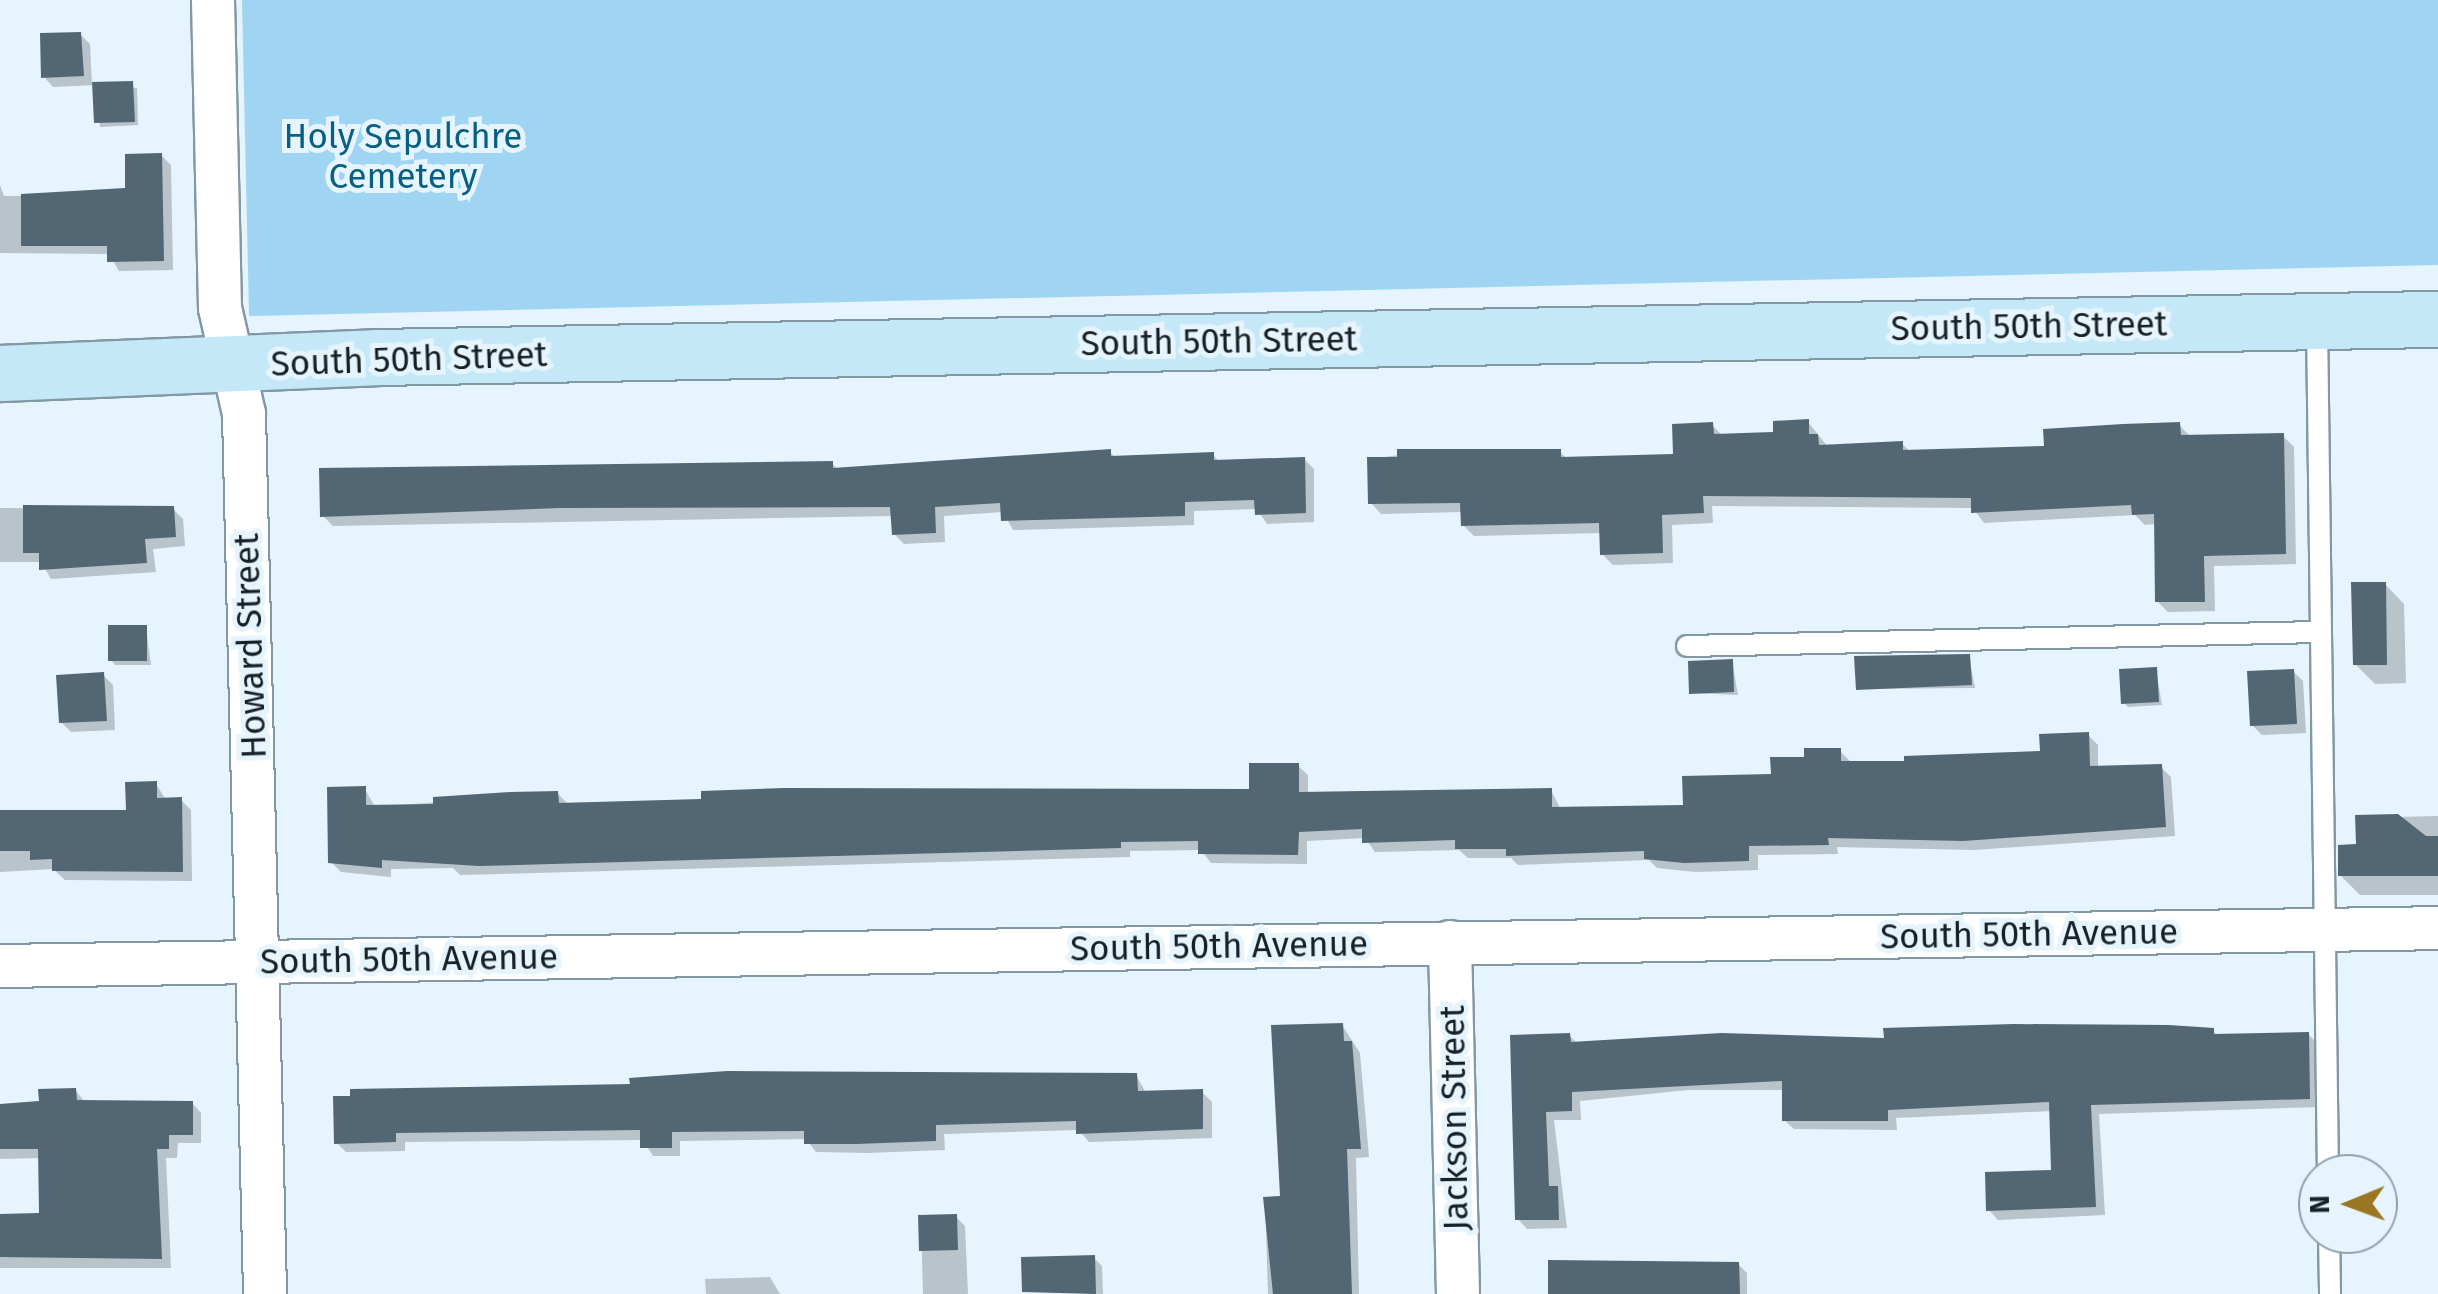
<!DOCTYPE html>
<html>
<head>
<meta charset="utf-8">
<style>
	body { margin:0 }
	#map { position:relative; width:2438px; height:1294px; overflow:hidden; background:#e6f4fd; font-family:"Fira Sans",sans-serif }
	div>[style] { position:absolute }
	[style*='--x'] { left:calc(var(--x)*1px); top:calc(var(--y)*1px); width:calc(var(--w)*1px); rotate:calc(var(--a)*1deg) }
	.green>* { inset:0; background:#9fd5f3 }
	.shadow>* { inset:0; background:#0003 }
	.building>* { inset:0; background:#526773 }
	.roads { filter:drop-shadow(2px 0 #8298a5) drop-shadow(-2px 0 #8298a5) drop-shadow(0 2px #8298a5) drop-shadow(0 -2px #8298a5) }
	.service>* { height:20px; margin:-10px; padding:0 10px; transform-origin:10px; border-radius:10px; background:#fff }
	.minor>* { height:42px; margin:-21px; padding:0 21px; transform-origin:21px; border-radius:21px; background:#fff }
	.secondary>* { height:55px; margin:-27.5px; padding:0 27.5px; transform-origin:27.5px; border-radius:27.5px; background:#c4e8f8 }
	span { translate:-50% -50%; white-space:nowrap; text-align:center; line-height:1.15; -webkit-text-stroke:10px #e6f4fd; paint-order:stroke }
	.park-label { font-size:35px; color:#075f82 }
	.street-label { font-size:35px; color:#172025 }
	.north { position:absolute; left:2298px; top:1154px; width:100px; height:100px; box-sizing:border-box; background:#e6f4fd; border:2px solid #939fa7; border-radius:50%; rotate:269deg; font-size:28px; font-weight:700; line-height:40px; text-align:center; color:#172025 }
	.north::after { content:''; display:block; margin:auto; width:35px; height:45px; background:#9c7723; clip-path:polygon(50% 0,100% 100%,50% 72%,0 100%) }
</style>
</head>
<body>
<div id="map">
	<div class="green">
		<div style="clip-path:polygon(242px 0,2438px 0,2438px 265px,249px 316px)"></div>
	</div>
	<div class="shadow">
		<div style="clip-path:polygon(80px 34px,90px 44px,92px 85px,137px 88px,138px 125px,100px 127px,95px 85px,53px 87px,44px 77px)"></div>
		<div style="clip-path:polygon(161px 155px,171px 165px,173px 270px,119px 271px,109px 254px,0 253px,0 185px,4px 196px,106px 195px,128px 190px)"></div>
		<div style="clip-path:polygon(1808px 422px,1828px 447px,1902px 444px,1911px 452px,2046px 449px,2179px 425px,2190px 436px,2283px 436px,2294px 447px,2296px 564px,2214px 566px,2215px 611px,2168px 612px,2157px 601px,2157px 524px,2145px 525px,2135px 515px,1984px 523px,1973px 508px,1712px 506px,1713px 523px,1672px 525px,1673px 563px,1613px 565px,1602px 554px,1602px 533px,1474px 536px,1463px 525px,1463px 512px,1381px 514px,1371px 503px,1370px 459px,1428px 451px,1560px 452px,1568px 460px,1675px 457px,1712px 425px,1723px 436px,1776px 435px)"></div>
		<div style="clip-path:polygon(1110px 452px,1116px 458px,1213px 455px,1221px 463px,1304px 459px,1314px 469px,1314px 522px,1267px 524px,1257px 509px,1194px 511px,1194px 525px,1013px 530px,1003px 512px,944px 516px,945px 542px,904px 544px,894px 534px,893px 516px,333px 526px,323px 516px,832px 463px,839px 471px)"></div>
		<div style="clip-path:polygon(0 508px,173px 509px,183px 519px,185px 546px,153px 549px,156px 572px,51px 579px,41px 562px,0 562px)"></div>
		<div style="clip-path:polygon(2385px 584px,2404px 604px,2406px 683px,2375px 684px,2355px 664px)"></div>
		<div style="clip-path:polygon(146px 627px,151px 665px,115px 665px,111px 660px)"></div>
		<div style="clip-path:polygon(1969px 656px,1975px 688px,1858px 689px)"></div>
		<div style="clip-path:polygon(1732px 661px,1738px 695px,1692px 693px)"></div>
		<div style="clip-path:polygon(2156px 670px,2162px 705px,2128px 707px,2124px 703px)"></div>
		<div style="clip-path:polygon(2293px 671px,2303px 681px,2306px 733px,2262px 735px,2252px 725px)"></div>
		<div style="clip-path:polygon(103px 675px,113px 685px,115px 730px,71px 732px,61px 722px)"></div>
		<div style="clip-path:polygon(2088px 735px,2098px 745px,2098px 768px,2161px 767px,2171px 777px,2175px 836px,1975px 850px,1837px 847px,1838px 854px,1758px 855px,1758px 870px,1696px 872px,1657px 868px,1649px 860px,1518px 865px,1511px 858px,1468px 858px,1459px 850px,1375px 852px,1365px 838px,1307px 841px,1307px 864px,1211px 863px,1201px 850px,1130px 851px,1130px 857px,460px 875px,453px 868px,391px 869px,391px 877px,341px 872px,331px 862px,365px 789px,375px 807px,557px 793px,567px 803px,1252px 792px,1298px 766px,1308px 775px,1308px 794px,1551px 790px,1561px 810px,1686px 808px,1840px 751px,1850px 761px,1907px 763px,2042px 754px)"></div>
		<div style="clip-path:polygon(156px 784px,166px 800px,181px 800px,191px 810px,192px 881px,65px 880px,53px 869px,0 872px,0 814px,128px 812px)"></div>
		<div style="clip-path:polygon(2438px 816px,2438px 895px,2360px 895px,2340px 875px,2358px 847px,2358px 818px)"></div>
		<div style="clip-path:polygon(1342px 1025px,1360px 1053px,1369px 1157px,1356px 1158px,1359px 1294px,1268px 1294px,1265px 1199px,1283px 1199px)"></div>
		<div style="clip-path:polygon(2213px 1031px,2219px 1037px,2308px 1034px,2318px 1044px,2319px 1107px,2099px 1114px,2105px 1215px,1998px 1220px,1989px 1210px,2054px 1172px,2052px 1111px,1896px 1118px,1897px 1130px,1794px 1129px,1784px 1120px,1784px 1090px,1688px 1090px,1580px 1101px,1581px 1120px,1554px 1120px,1567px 1228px,1527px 1229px,1518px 1219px,1512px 1037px,1569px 1035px,1578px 1044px)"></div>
		<div style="clip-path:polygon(1136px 1075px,1146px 1093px,1202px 1092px,1212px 1102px,1212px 1138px,1089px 1142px,1079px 1130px,944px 1134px,945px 1150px,867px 1153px,816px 1152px,806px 1139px,680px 1141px,680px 1156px,653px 1156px,643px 1140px,405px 1142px,405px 1151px,346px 1152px,337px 1143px,353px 1091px)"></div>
		<div style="clip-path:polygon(75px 1090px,85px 1102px,192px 1103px,201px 1113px,201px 1143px,178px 1143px,177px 1158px,166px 1158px,171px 1268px,0 1268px,0 1217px,42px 1216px,41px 1158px,0 1159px,0 1106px,30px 1106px)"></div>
		<div style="clip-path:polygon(956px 1217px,965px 1226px,968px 1294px,923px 1294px,921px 1218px)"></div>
		<div style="clip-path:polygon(1094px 1258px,1102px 1266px,1103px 1294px,1024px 1291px)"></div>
		<div style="clip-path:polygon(1738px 1264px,1747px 1273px,1747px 1294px,1551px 1294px)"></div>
		<div style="clip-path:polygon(770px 1277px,780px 1294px,706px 1294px,705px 1279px)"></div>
	</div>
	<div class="building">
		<div style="clip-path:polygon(81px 32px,84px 76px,41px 78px,40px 33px)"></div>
		<div style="clip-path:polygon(133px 81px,135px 122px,94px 123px,92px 82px)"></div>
		<div style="clip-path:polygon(162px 153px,164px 261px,107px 262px,107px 246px,21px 246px,21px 194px,125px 188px,125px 154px)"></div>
		<div style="clip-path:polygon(1809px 419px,1809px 434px,1818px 434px,1819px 445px,1903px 441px,1903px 450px,2044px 446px,2043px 429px,2123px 424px,2180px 422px,2181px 435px,2284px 433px,2286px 554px,2204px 556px,2205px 602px,2155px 602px,2154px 514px,2132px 515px,2131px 505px,1971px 513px,1971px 498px,1703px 496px,1704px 513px,1662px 515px,1663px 553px,1600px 555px,1599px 523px,1461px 526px,1460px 503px,1368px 504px,1367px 457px,1397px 457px,1397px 449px,1561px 449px,1561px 457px,1673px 454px,1672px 424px,1713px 422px,1714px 434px,1773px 432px,1773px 421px)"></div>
		<div style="clip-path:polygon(1111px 449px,1111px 456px,1214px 452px,1214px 460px,1305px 457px,1306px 513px,1255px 515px,1254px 500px,1185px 502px,1185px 516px,1001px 521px,1000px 503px,935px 507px,936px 533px,892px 535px,890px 507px,560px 508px,320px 517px,319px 468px,833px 461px,833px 468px)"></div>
		<div style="clip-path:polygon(23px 505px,174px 506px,176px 537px,145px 539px,147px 563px,39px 570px,39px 553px,23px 553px)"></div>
		<div style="clip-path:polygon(2351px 582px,2386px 582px,2387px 665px,2353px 665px)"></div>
		<div style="clip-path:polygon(108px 625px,147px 625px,147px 661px,108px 661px)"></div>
		<div style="clip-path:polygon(1970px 654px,1972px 685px,1856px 690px,1854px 656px)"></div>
		<div style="clip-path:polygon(1733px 659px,1734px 692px,1689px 694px,1688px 661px)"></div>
		<div style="clip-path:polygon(2157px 667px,2159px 702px,2121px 704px,2119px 669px)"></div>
		<div style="clip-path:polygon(2294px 669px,2297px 724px,2250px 726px,2247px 671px)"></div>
		<div style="clip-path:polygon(104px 672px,107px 721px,59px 723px,56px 675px)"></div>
		<div style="clip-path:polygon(2089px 732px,2090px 766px,2162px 764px,2166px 827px,1963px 841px,1828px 838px,1829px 845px,1749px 846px,1749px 861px,1684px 863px,1644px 859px,1644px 851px,1506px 856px,1506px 849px,1455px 849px,1455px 840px,1362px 843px,1362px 829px,1299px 832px,1298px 855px,1198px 854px,1198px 841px,1121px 842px,1121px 848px,479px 866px,382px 860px,382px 868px,328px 863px,327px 787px,366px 786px,366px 805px,433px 804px,433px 797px,510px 792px,558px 791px,559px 803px,701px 799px,701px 791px,784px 788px,1249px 789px,1249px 763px,1299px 763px,1299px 792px,1552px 788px,1552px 807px,1683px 805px,1682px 776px,1771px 774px,1770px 757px,1804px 757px,1804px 748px,1841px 748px,1841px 761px,1904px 761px,1904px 756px,2040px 751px,2039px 734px)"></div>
		<div style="clip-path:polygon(157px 781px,157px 798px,182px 797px,183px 872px,52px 871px,52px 859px,30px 860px,30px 851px,0 851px,0 810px,126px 810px,125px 782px)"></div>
		<div style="clip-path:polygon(2398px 814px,2426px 836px,2438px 836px,2438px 876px,2338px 876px,2338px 845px,2356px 844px,2355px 815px)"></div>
		<div style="clip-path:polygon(1343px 1023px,1344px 1041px,1352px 1041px,1361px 1149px,1347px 1149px,1352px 1294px,1273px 1294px,1263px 1197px,1280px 1196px,1271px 1025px)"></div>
		<div style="clip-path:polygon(2013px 1024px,2169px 1025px,2214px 1028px,2214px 1034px,2309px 1032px,2310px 1099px,2091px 1105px,2096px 1207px,1986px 1211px,1985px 1172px,2051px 1170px,2049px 1102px,1888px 1110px,1888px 1121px,1782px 1121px,1782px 1081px,1572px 1092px,1572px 1111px,1546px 1112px,1549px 1186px,1558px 1186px,1559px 1220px,1515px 1220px,1510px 1035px,1570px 1033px,1571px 1042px,1721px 1033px,1884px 1038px,1883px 1028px)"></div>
		<div style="clip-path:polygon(727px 1071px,1137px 1073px,1138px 1091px,1203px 1089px,1203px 1129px,1076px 1134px,1076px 1121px,936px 1125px,936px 1141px,856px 1144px,804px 1144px,804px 1131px,672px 1132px,672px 1148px,640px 1148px,640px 1130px,396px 1133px,396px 1142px,334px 1144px,333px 1096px,350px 1096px,350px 1089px,630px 1084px,629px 1078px)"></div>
		<div style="clip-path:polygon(76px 1088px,77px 1100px,193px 1101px,193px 1135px,169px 1135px,169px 1149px,157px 1149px,162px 1259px,0 1257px,0 1214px,39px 1213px,38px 1149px,0 1149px,0 1104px,39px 1101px,38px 1089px)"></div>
		<div style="clip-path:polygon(957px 1214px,958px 1250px,919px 1251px,918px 1215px)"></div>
		<div style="clip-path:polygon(1095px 1255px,1096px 1294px,1022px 1292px,1021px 1257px)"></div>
		<div style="clip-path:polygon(1548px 1260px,1739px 1262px,1740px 1294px,1548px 1294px)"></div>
	</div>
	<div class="roads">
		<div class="service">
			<div style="--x:2317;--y:323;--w:851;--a:89.26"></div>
			<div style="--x:1687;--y:646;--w:634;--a:-1.27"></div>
			<div style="--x:2329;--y:1234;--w:60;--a:89"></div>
		</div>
		<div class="minor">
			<div style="--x:213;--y:0;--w:308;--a:88.7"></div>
			<div style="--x:220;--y:308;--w:109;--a:77.2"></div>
			<div style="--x:244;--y:414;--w:880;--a:88.63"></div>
			<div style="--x:1450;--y:942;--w:352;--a:88.7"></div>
			<div style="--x:0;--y:966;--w:2438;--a:-0.89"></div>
		</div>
		<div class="secondary">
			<div style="--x:0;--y:373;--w:377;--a:-2.4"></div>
			<div style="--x:377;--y:357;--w:2061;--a:-1.06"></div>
		</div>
	</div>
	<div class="park-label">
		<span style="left:403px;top:156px">Holy Sepulchre<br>Cemetery</span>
	</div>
	<div class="street-label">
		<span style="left:2029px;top:326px;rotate:-1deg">South 50th Street</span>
		<span style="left:1219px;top:341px;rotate:-1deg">South 50th Street</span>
		<span style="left:409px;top:359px;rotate:-2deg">South 50th Street</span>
		<span style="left:250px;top:646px;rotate:-92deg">Howard Street</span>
		<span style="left:2029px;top:934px;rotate:-1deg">South 50th Avenue</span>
		<span style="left:1219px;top:946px;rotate:-1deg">South 50th Avenue</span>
		<span style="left:409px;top:959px;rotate:-1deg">South 50th Avenue</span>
		<span style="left:1454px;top:1118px;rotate:-91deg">Jackson Street</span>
	</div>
	<div class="north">N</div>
</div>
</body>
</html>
